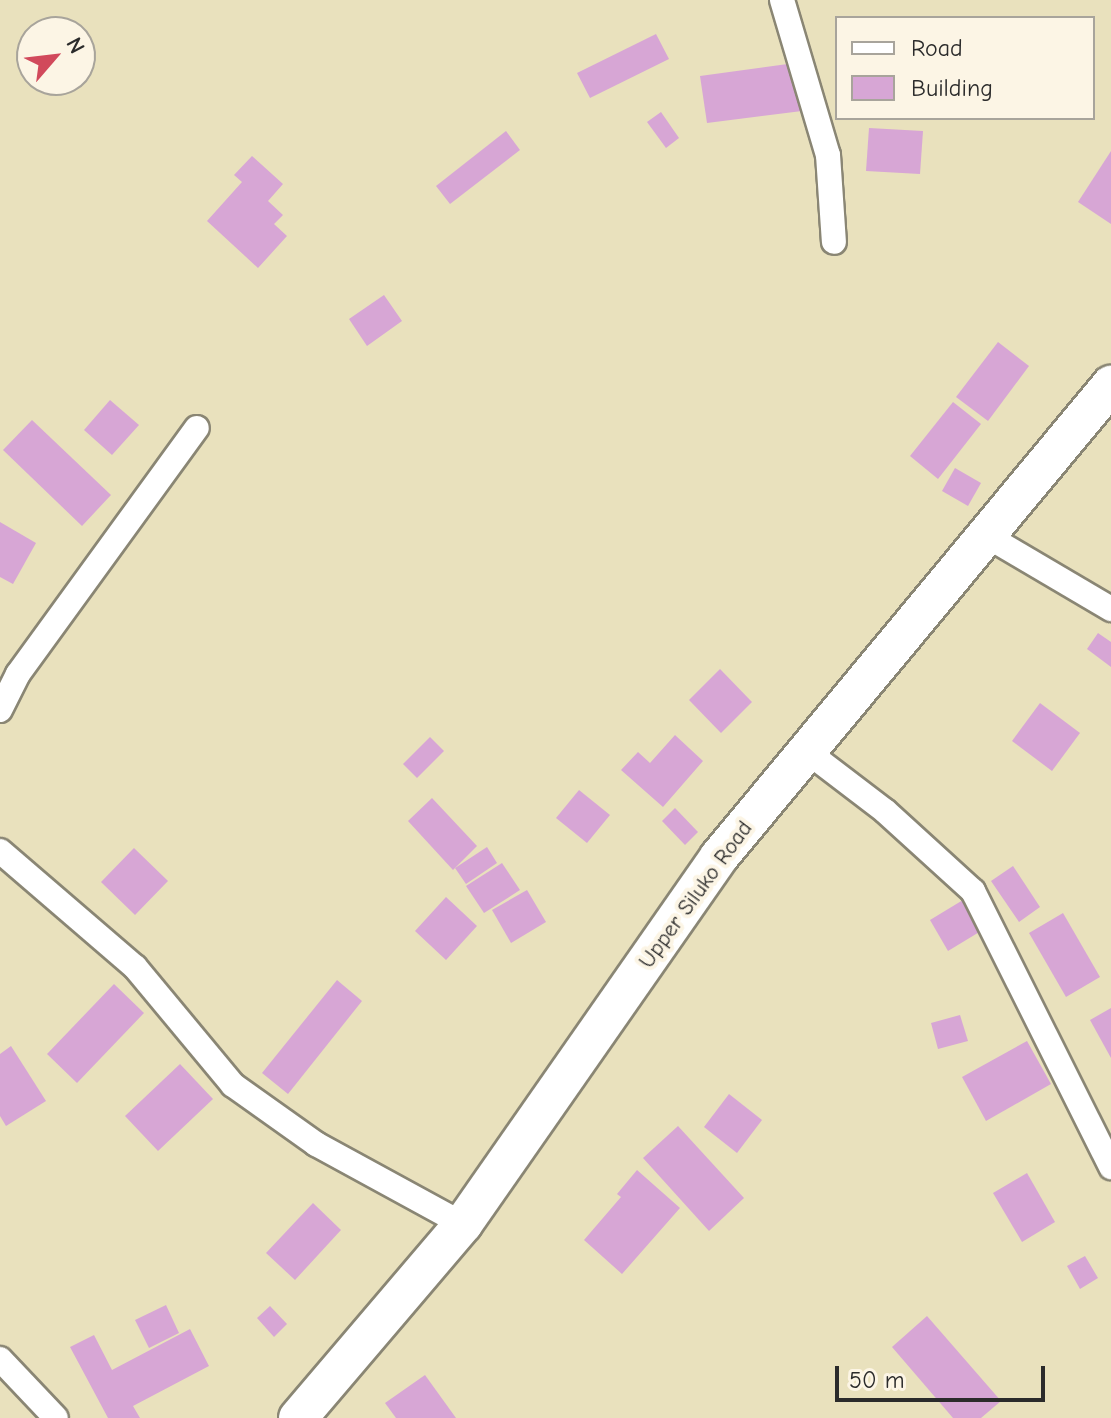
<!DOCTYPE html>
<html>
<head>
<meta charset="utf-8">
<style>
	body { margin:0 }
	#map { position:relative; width:1111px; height:1418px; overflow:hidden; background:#e9e1bd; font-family:"Comic Neue",sans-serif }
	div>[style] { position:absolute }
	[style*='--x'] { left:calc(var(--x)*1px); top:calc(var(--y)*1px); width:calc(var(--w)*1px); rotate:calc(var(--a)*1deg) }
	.building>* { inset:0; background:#d7a6d5 }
	.roads { filter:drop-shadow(2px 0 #8a8674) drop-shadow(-2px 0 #8a8674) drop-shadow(0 2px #8a8674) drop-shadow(0 -2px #8a8674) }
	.street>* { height:24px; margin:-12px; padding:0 12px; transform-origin:12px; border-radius:12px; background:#fff }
	.primary>* { height:38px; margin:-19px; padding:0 19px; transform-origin:19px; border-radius:19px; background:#fff }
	span { translate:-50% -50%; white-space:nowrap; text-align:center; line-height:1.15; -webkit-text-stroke:8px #fcf5e5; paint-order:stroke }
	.street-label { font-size:22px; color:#2b2b2b }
	.legend { position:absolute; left:835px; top:16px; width:260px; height:104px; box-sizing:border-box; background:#fcf5e5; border:2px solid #a8a49b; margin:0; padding:10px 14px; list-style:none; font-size:24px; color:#2b2b2b }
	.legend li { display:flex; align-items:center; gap:16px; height:40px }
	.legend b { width:40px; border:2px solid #a8a49b }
	.north { position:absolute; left:16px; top:16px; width:80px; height:80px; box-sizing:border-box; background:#fcf5e5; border:2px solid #a8a49b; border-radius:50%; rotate:62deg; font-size:22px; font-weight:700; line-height:32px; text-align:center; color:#2b2b2b }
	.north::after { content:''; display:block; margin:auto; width:28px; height:36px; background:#d1495b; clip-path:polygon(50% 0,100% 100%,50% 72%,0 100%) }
	.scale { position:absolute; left:835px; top:1366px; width:210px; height:36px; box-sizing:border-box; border:4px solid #2b2b2b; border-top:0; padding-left:10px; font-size:24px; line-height:28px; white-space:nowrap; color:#2b2b2b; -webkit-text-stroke:6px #fcf5e5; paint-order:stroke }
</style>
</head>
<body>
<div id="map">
	<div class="building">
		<div style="clip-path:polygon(656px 34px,669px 59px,590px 98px,577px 73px)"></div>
		<div style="clip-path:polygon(795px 63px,802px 111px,707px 123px,700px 76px)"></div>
		<div style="clip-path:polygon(661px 112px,679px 138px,666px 148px,647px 122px)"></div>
		<div style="clip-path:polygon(869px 128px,923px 131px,920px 174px,866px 171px)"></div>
		<div style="clip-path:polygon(506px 131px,520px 150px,450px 204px,436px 186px)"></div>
		<div style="clip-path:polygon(1111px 151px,1111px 224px,1078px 202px)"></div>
		<div style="clip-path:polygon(252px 156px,283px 184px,268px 201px,283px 215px,274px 224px,287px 236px,258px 268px,207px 221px,242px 182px,234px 175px)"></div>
		<div style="clip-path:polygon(384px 295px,402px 321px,367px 346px,349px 319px)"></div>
		<div style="clip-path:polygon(998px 342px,1029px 366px,988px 421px,956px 397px)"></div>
		<div style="clip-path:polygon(110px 400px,139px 425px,112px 455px,84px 430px)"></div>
		<div style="clip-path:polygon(953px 402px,981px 424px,938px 479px,910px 456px)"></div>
		<div style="clip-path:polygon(32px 420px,111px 495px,82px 526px,3px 450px)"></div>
		<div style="clip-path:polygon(955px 468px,981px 483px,968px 506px,942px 491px)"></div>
		<div style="clip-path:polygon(0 522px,36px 543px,13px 584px,0 577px)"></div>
		<div style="clip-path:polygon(1098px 633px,1111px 642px,1111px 667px,1087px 649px)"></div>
		<div style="clip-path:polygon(720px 669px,752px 702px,721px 733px,689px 700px)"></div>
		<div style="clip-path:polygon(1040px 703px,1080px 733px,1052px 771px,1012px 741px)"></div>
		<div style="clip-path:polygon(675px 735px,703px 761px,663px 807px,621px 770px,638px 752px,650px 763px)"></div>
		<div style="clip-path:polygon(430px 737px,444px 751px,417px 778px,403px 764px)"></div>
		<div style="clip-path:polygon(579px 790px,610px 815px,587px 843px,556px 818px)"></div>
		<div style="clip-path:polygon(432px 798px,477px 846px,453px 870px,408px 821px)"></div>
		<div style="clip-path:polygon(675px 808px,698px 832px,685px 845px,662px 821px)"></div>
		<div style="clip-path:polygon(487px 847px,497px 863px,466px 884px,455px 868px)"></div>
		<div style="clip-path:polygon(134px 848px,168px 881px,135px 915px,101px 882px)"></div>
		<div style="clip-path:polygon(502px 863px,520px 890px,484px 913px,466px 886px)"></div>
		<div style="clip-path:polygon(1013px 866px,1040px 907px,1019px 922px,991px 881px)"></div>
		<div style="clip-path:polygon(527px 890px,546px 922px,511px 943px,492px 910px)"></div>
		<div style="clip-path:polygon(446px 897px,477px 926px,446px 960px,415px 931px)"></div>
		<div style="clip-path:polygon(963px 900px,981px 931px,948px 951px,930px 920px)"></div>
		<div style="clip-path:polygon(1063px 913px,1100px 977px,1066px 997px,1029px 933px)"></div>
		<div style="clip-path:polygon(337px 980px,362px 1001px,288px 1094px,262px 1073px)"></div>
		<div style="clip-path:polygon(114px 984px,144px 1013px,77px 1083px,47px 1054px)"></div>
		<div style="clip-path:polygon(1111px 1008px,1111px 1058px,1090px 1020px)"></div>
		<div style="clip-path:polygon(960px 1015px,968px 1041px,938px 1049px,931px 1023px)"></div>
		<div style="clip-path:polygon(1027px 1041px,1051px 1084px,986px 1121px,962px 1077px)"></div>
		<div style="clip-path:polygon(11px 1046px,46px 1101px,6px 1126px,0 1116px,0 1054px)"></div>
		<div style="clip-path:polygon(180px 1064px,213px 1099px,158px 1151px,125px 1116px)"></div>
		<div style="clip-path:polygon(729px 1094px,762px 1120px,737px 1153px,704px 1127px)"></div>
		<div style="clip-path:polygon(678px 1126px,744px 1198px,709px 1231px,643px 1158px)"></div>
		<div style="clip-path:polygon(637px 1170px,680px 1208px,622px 1274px,584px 1240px,621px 1197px,617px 1194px)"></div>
		<div style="clip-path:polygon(1027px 1173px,1055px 1222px,1022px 1242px,993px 1193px)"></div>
		<div style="clip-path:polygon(313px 1203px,341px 1230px,295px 1280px,266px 1253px)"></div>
		<div style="clip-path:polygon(1085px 1256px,1098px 1278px,1080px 1289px,1067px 1266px)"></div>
		<div style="clip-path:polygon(166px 1305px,179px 1333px,149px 1348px,135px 1320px)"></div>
		<div style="clip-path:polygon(270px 1306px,287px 1324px,274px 1337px,257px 1318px)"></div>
		<div style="clip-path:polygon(927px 1316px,1001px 1401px,981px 1418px,953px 1418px,892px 1347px)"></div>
		<div style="clip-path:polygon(190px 1329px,209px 1366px,133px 1406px,140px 1418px,108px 1418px,70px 1347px,94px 1335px,112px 1370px)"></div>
		<div style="clip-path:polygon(425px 1375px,456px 1418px,396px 1418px,385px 1403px)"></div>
	</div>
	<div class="roads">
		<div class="street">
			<div style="--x:782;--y:0;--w:162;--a:73.5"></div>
			<div style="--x:828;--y:155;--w:87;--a:86.1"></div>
			<div style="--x:987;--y:536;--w:144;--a:30.5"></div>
			<div style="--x:0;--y:710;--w:40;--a:-63.4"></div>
			<div style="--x:18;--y:674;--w:304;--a:-54"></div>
			<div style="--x:809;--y:753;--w:96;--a:37.3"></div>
			<div style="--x:885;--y:811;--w:119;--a:42.3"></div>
			<div style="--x:973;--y:891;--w:309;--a:63.4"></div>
			<div style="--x:0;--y:851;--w:178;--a:40.7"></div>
			<div style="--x:135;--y:967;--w:153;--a:50.3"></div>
			<div style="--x:233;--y:1085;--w:102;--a:35.4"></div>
			<div style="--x:316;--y:1144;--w:167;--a:28.6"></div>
			<div style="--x:0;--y:1359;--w:81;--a:46.5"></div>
		</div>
		<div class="primary">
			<div style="--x:298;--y:1418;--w:255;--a:-49.6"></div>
			<div style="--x:463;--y:1224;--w:447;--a:-55.1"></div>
			<div style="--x:719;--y:857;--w:614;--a:-50.29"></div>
		</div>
	</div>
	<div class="street-label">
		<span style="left:696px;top:895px;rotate:-54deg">Upper Siluko Road</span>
	</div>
	<ul class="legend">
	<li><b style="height:10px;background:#fff"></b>Road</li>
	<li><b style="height:22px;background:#d7a6d5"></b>Building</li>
	</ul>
	<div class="north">N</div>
	<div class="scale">50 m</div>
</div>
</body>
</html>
